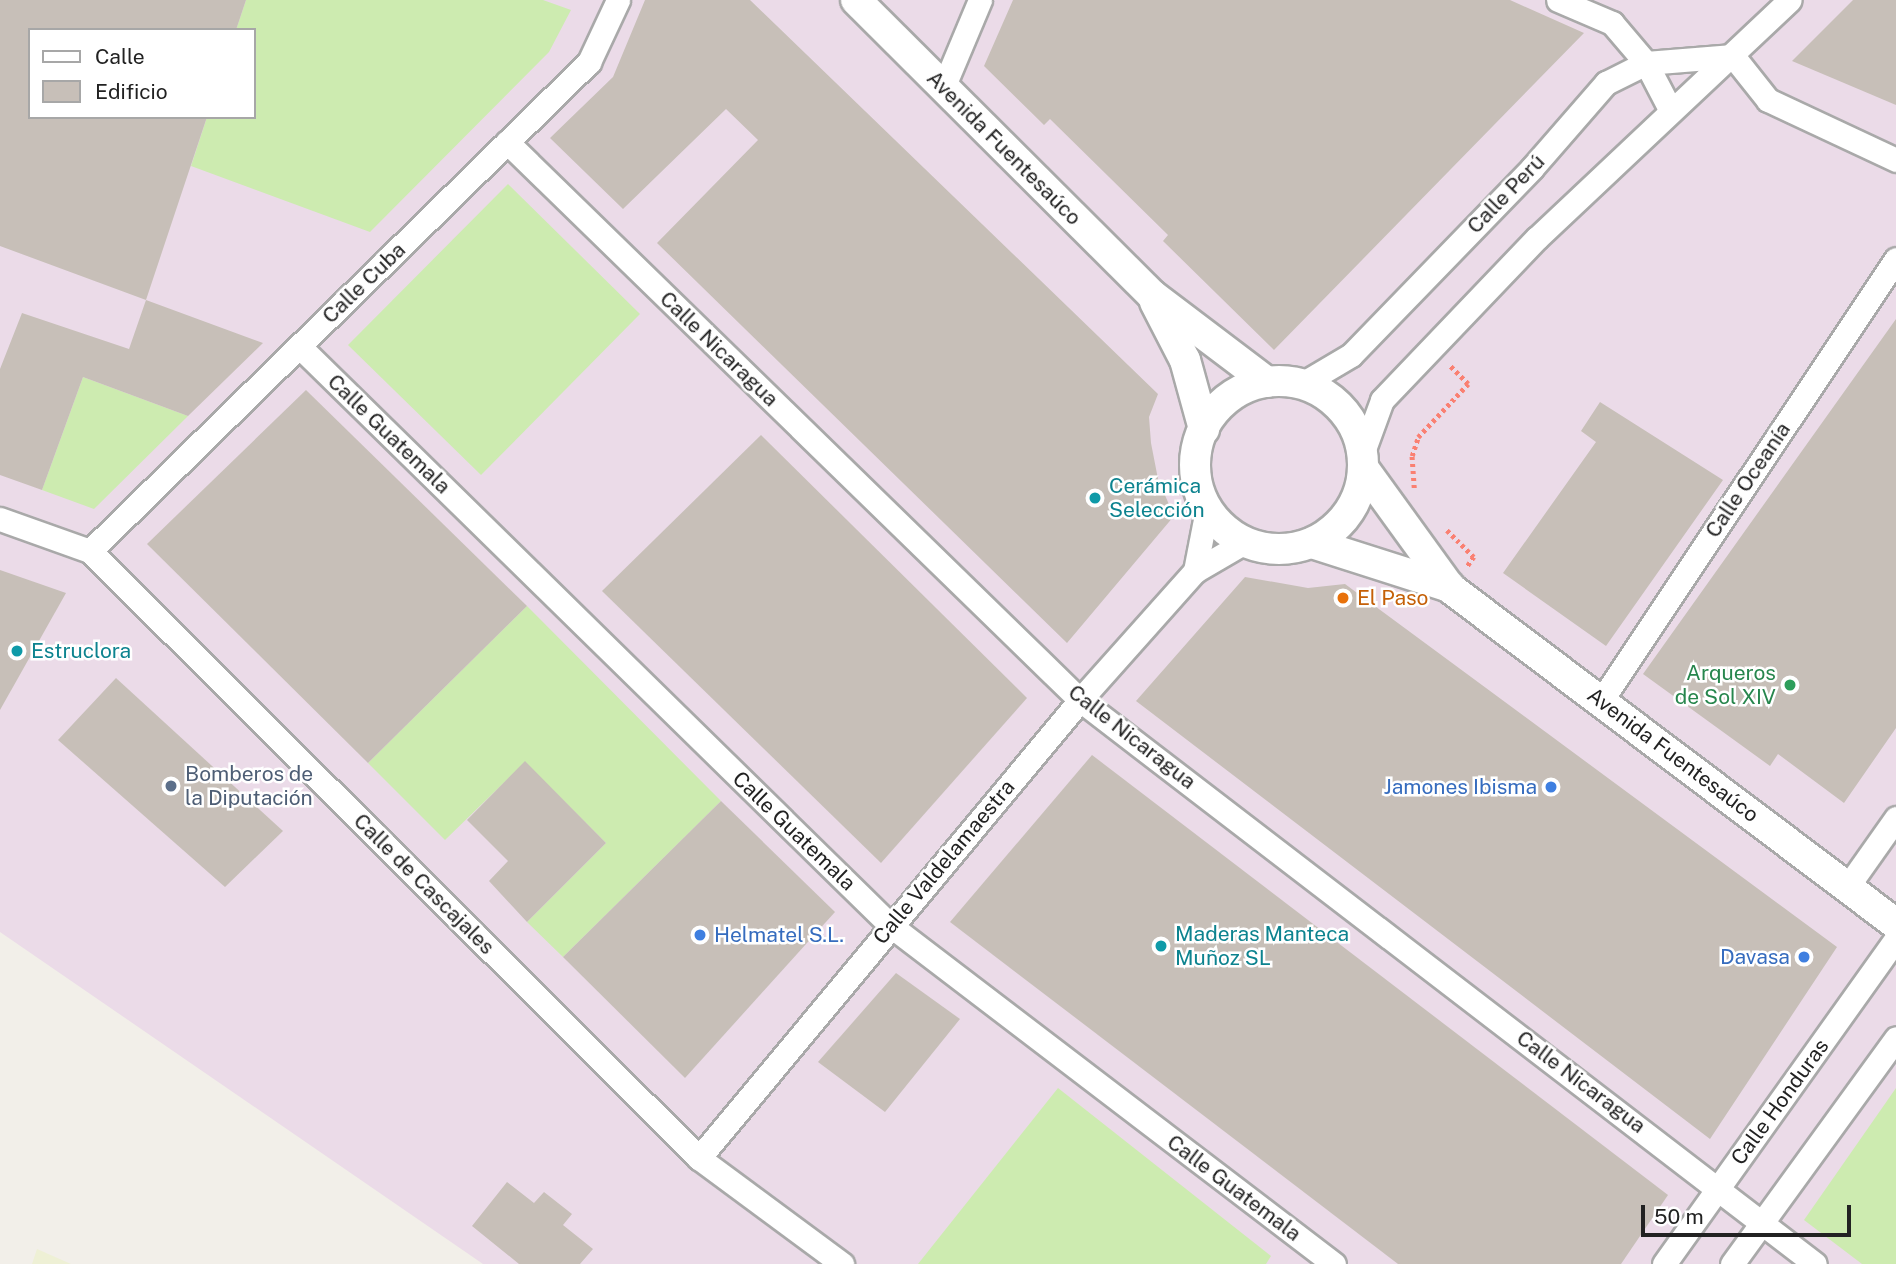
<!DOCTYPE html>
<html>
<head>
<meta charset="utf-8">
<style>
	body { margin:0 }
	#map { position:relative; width:1896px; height:1264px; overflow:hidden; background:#f2efe9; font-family:"Public Sans",sans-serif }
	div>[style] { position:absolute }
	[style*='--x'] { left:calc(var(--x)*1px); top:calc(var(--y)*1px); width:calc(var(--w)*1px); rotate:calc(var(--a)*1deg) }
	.industrial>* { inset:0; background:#ebdbe8 }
	.farmland>* { inset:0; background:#eef0d5 }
	.grass>* { inset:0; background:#cdebb0 }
	.building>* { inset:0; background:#c7bfb8 }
	.path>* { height:4.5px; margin-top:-2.25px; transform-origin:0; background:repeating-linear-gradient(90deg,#fa8072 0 3.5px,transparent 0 7px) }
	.roads { filter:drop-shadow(2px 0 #a9a9a9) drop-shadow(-2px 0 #a9a9a9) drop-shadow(0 2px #a9a9a9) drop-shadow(0 -2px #a9a9a9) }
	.minor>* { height:23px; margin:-11.5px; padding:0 11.5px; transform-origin:11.5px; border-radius:11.5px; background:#fff }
	.tertiary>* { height:30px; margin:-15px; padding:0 15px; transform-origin:15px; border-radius:15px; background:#fff }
	.tertiary>.ring { margin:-15px; padding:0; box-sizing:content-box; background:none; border:30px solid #fff; border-radius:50% }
	.dots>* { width:19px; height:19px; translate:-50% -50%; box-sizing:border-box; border:4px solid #fff; border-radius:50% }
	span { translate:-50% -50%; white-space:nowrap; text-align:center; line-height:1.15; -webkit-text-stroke:5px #fff; paint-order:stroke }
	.street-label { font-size:21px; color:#222 }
	.culture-label { font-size:21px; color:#0d838f }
	.left { translate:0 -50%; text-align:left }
	.food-label { font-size:21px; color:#c56008 }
	.leisure-label { font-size:21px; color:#27864d }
	.right { translate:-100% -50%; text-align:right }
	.service-label { font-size:21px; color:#4e5e75 }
	.shop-label { font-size:21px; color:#366cbe }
	.legend { position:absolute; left:28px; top:28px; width:228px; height:91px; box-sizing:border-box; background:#fff; border:2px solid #a7a7a7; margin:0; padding:9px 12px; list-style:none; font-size:21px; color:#222 }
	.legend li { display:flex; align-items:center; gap:14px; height:35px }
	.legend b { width:35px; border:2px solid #a7a7a7 }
	.scale { position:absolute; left:1641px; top:1205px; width:210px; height:32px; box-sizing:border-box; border:4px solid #222; border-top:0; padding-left:9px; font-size:21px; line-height:24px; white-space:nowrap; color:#222; -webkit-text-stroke:5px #fff; paint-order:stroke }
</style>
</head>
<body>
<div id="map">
	<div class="industrial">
		<div style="clip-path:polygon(evenodd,0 0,1896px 0,1896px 1264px,483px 1264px,0 932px,0 0,30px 30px,254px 30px,254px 117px,30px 117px,30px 30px)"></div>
	</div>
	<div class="farmland">
		<div style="clip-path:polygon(37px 1249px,71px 1264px,32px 1264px)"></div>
	</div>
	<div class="grass">
		<div style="clip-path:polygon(246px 0,543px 0,571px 10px,549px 52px,370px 232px,191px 166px,207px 117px,254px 117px,254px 30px,236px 30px)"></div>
		<div style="clip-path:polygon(508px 184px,640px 314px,481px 475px,348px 345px)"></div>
		<div style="clip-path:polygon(83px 377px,188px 416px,94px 509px,42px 490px)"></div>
		<div style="clip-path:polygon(527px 606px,721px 801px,563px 957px,527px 922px,606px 843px,525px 762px,445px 840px,368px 763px)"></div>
		<div style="clip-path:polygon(1058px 1088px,1271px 1256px,1266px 1264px,918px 1264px)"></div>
		<div style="clip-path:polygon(1896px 1088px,1896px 1264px,1862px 1264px,1804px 1220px)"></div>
	</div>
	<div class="building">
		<div style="clip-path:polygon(0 0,246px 0,236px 30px,30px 30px,30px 117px,207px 117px,146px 300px,0 246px)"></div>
		<div style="clip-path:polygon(645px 0,750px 0,1158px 394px,1149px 417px,1151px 443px,1158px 479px,1174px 516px,1067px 643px,657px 243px,758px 140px,726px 109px,623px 209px,550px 138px,613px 77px)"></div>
		<div style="clip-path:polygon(1013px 0,1510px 0,1584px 33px,1274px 350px,1163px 241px,1168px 235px,1050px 119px,1044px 125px,984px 66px)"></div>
		<div style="clip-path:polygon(1853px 0,1896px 0,1896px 105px,1792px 61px)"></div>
		<div style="clip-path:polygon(146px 300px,263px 343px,188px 416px,83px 377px,42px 490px,0 475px,0 369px,22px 313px,129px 349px)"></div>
		<div style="clip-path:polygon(1896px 319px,1896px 728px,1844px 803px,1778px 754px,1770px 766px,1643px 674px)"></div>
		<div style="clip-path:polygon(306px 390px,527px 606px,368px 763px,147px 544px)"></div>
		<div style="clip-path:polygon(1600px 402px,1723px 480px,1606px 646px,1503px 573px,1596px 442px,1581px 431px)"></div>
		<div style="clip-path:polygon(761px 435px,1027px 698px,881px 863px,602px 591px)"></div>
		<div style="clip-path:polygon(0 570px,66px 593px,0 710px)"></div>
		<div style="clip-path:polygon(1245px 577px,1308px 588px,1345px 584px,1837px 947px,1710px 1139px,1136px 701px)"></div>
		<div style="clip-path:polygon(116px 678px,283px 831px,225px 887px,58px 740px)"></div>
		<div style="clip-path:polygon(1092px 755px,1668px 1195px,1621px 1264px,1398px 1264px,950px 922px)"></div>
		<div style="clip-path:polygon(525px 761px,606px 843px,527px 922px,489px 881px,508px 861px,467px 820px)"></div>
		<div style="clip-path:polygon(721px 801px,835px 912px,685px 1078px,563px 957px)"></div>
		<div style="clip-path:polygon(896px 973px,960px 1019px,885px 1112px,818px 1062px)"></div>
		<div style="clip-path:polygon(507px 1182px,534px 1203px,544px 1192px,572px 1214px,563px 1225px,593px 1249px,580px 1264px,519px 1264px,472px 1226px)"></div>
	</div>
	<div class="path">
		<div style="--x:1414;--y:488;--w:32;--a:-94"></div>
		<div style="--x:1412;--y:456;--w:20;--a:-72"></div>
		<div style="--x:1418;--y:437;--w:73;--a:-46.7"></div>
		<div style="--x:1468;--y:384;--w:27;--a:-135"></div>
		<div style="--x:1447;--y:530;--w:38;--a:45"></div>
		<div style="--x:1474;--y:557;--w:12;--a:125"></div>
	</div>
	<div class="roads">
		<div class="minor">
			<div style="--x:1558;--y:0;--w:59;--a:23.1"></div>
			<div style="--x:1612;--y:23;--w:52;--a:49.6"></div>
			<div style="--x:1646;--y:63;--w:54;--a:62.5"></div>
			<div style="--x:1733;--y:56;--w:56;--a:51.5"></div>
			<div style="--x:1768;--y:100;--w:141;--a:25.1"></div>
			<div style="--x:943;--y:88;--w:95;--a:-67.2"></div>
			<div style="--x:507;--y:142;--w:800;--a:44.24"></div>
			<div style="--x:1080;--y:700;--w:926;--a:37.5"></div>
			<div style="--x:299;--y:346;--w:829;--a:44.41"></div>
			<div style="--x:891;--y:926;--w:557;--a:37.34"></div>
			<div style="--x:1302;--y:384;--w:57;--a:-30.6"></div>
			<div style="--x:1351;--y:355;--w:260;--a:-45.9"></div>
			<div style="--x:1532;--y:168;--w:113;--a:-49"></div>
			<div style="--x:1606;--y:83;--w:45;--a:-26.6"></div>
			<div style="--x:1646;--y:63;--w:87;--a:-4.6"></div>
			<div style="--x:1363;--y:452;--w:55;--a:-69.9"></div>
			<div style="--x:1382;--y:400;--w:224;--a:-46.3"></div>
			<div style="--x:1537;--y:238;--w:347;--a:-43.3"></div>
			<div style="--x:0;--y:519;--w:96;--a:19.6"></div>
			<div style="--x:90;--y:551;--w:860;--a:44.91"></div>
			<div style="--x:699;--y:1158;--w:178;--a:36.5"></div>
			<div style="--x:90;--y:551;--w:699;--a:-44.42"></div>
			<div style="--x:589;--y:62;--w:68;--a:-64.9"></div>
			<div style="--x:1195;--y:571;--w:63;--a:-79"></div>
			<div style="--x:1601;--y:701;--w:531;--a:-56.28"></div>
			<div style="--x:1848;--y:886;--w:83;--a:-54.8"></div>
			<div style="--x:699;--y:1158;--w:596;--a:-50.24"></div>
			<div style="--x:1080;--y:700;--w:173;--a:-48.3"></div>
			<div style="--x:1195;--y:571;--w:58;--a:-30.1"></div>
			<div style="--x:1664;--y:1264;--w:399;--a:-54.5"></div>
			<div style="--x:1732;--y:1264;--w:279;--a:-54"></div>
		</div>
		<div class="tertiary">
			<div style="--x:856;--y:0;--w:418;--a:44.9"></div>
			<div style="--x:1152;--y:295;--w:144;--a:37.1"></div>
			<div style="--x:1155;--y:302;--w:65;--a:62.7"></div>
			<div style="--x:1185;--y:360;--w:72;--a:74.6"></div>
			<div class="ring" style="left:1195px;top:381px;width:138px;height:138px"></div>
			<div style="--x:1364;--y:469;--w:147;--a:54.1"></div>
			<div style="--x:1450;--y:588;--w:558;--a:36.99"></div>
			<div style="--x:1312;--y:543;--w:145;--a:17.7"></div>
		</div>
	</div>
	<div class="dots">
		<div style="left:1095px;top:498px;background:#0f9aa8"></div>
		<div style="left:1343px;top:598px;background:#e8710a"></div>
		<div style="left:17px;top:651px;background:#0f9aa8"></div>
		<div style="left:1790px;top:685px;background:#2e9e5b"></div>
		<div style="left:171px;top:786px;background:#5c6f8a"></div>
		<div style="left:1551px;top:787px;background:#3f7fe0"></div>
		<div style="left:700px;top:935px;background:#3f7fe0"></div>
		<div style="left:1161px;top:946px;background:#0f9aa8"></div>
		<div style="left:1804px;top:957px;background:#3f7fe0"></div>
	</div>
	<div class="street-label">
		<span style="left:1004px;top:148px;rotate:45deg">Avenida Fuentesaúco</span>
		<span style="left:1506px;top:194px;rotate:-46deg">Calle Perú</span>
		<span style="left:364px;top:283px;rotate:-44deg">Calle Cuba</span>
		<span style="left:719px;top:349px;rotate:44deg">Calle Nicaragua</span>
		<span style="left:389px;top:434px;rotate:44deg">Calle Guatemala</span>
		<span style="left:1748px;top:480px;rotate:-56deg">Calle Oceanía</span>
		<span style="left:1132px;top:737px;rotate:38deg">Calle Nicaragua</span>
		<span style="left:1673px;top:755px;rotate:37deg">Avenida Fuentesaúco</span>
		<span style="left:794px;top:831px;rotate:44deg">Calle Guatemala</span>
		<span style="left:944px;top:862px;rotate:-50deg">Calle Valdelamaestra</span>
		<span style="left:424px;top:884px;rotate:45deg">Calle de Cascajales</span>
		<span style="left:1581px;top:1082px;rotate:37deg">Calle Nicaragua</span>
		<span style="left:1780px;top:1102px;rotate:-54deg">Calle Honduras</span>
		<span style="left:1234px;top:1188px;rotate:37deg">Calle Guatemala</span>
	</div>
	<div class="culture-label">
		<span class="left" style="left:1109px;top:498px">Cerámica<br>Selección</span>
		<span class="left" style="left:31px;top:651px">Estruclora</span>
		<span class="left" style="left:1175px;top:946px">Maderas Manteca<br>Muñoz SL</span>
	</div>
	<div class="food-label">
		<span class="left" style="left:1357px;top:598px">El Paso</span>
	</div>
	<div class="leisure-label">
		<span class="right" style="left:1776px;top:685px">Arqueros<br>de Sol XIV</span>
	</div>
	<div class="service-label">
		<span class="left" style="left:185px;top:786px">Bomberos de<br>la Diputación</span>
	</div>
	<div class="shop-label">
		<span class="right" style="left:1537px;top:787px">Jamones Ibisma</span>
		<span class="left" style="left:714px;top:935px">Helmatel S.L.</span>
		<span class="right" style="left:1790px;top:957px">Davasa</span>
	</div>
	<ul class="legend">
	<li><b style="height:9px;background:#fff"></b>Calle</li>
	<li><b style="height:19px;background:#c7bfb8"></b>Edificio</li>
	</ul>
	<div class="scale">50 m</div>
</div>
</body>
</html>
